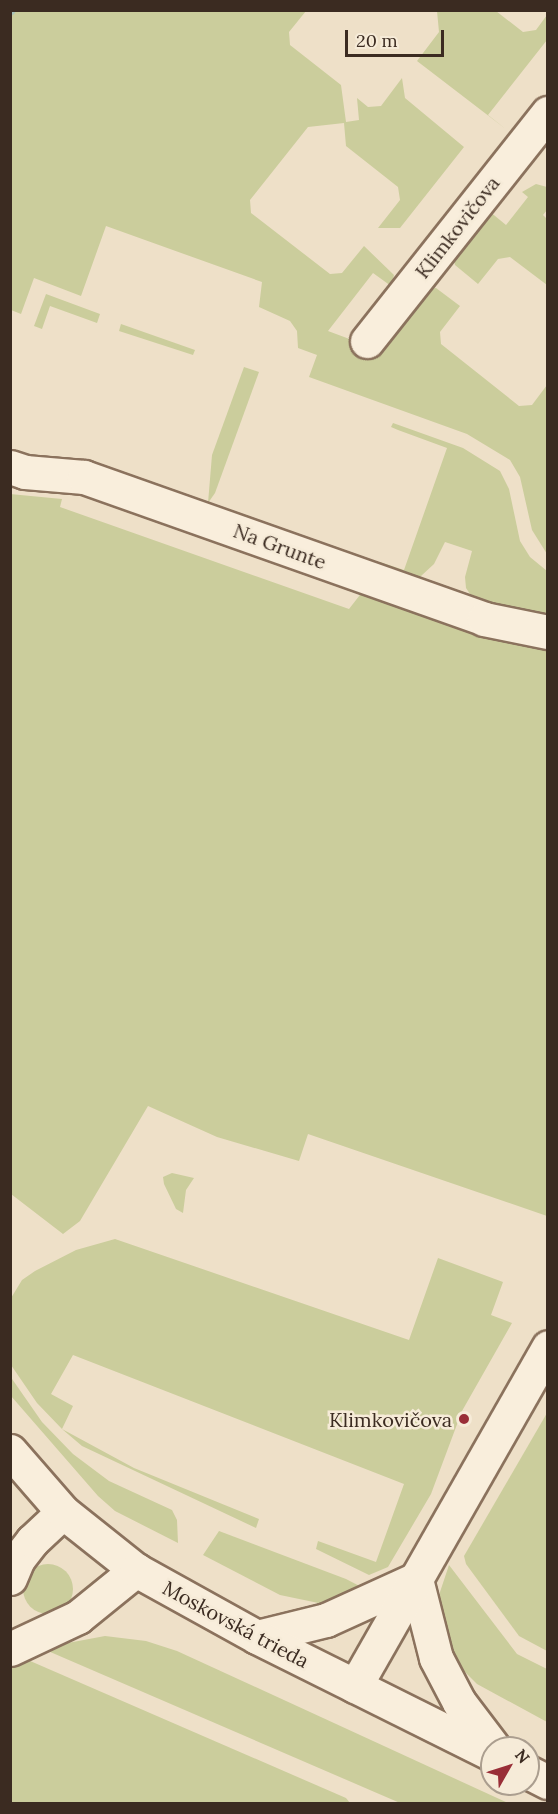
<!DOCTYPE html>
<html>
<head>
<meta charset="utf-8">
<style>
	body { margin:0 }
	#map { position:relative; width:558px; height:1814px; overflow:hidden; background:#eee0c8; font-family:Lora,serif }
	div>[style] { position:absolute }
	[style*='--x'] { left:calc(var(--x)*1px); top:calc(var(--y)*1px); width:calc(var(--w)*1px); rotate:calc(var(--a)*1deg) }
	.green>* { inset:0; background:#cbcd9c }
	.round { border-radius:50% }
	.stream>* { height:10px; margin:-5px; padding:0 5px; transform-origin:5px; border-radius:5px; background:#a9c3b9 }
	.roads { filter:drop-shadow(2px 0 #8b725d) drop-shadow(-2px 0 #8b725d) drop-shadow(0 2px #8b725d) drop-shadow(0 -2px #8b725d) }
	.street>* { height:33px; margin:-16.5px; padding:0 16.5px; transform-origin:16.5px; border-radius:16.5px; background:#f9eedc }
	.secondary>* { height:33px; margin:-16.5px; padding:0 16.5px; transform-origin:16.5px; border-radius:16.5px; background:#f9eedc }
	.dots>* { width:16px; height:16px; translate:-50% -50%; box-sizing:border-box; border:3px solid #f6ebd8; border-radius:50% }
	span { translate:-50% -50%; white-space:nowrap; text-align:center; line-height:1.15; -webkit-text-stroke:5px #f6ebd8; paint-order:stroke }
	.street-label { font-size:20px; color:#3b2b21 }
	.poi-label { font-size:20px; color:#3b2b21 }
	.right { translate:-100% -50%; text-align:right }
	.frame { position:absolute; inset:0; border:12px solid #3b2b21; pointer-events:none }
	.north { position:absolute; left:480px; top:1736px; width:60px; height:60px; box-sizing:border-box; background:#f6ebd8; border:2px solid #ab9e8f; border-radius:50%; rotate:51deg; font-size:16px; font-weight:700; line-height:24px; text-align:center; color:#3b2b21 }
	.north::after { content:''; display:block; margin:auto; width:21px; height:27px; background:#992e37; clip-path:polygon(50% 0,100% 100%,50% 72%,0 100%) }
	.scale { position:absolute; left:345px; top:30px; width:99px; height:27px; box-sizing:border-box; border:3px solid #3b2b21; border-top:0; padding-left:8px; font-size:18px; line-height:21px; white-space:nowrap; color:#3b2b21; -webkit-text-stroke:4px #f6ebd8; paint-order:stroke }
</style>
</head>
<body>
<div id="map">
	<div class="green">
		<div style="clip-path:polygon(11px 11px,306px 11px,289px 32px,290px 45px,341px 85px,346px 122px,359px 120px,357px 98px,368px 107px,381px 106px,402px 78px,405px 98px,464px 147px,400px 228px,378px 228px,400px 200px,398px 187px,346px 146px,344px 123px,308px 127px,250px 200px,251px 213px,330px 274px,342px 273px,364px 246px,394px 275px,391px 286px,373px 273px,328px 331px,379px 350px,427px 289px,436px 288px,460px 306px,440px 332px,441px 344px,519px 406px,532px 405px,547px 385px,547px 554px,532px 530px,520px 477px,510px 460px,467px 434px,309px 377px,317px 355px,298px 348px,297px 331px,290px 321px,259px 307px,262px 282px,106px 226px,81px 296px,34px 278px,21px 314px,11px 310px)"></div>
		<div style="clip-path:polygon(437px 11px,496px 11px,523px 32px,536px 30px,547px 15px,547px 40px,488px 115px,507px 130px,417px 61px,439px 32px)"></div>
		<div style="clip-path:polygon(536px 184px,547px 187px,547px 210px,543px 215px,547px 219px,547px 285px,510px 257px,498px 259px,478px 284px,455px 265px,453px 256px,489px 211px,506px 225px,528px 197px,522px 192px)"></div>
		<div style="clip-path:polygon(46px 294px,100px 314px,97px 323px,50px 306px,42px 329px,34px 326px)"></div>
		<div style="clip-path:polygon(121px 324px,195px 350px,193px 355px,119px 331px)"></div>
		<div style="clip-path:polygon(244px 367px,259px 372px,215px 493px,208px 503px,212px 455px)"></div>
		<div style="clip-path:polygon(393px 423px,463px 448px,500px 471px,509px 489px,520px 541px,530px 557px,547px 571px,547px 620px,474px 600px,466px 588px,465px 577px,472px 551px,445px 542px,434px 564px,421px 576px,411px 578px,380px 567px,380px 562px,404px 570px,447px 448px,398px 430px,391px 427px)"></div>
		<div style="clip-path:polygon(10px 494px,62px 499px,60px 507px,349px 609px,363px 591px,489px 637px,547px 649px,547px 1216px,308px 1134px,299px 1161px,217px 1137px,148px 1106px,80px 1221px,63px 1234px,11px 1194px)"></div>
		<div style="clip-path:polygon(172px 1173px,194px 1178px,186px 1190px,183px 1213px,176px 1209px,164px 1184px,163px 1177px)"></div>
		<div style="clip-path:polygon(115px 1239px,409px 1340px,438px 1258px,503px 1282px,491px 1315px,512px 1323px,462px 1411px,431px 1494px,388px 1567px,369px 1575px,316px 1549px,318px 1541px,376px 1562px,404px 1484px,73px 1355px,51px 1394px,73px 1406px,62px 1429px,134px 1468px,259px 1519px,256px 1528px,82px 1446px,62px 1429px,37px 1403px,11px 1365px,11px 1298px,22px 1280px,35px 1271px,76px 1250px)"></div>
		<div style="clip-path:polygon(10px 1376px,42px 1422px,73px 1454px,109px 1481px,172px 1510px,177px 1520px,178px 1543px,115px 1511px,98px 1496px,11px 1396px)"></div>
		<div style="clip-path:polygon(547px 1413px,547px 1651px,519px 1636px,466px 1564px,464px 1556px)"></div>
		<div style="clip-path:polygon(219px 1531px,346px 1579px,371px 1592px,328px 1605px,280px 1595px,203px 1555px)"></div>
		<div class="round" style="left:23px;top:1564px;width:50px;height:50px"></div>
		<div style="clip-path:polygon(449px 1565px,517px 1654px,547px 1669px,547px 1722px,477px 1684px,455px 1662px,440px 1622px,440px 1592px)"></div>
		<div style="clip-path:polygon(105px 1636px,146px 1641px,177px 1651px,508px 1803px,400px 1803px,41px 1648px)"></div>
		<div style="clip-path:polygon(21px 1657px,346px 1798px,350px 1803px,11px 1803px,10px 1664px)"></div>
	</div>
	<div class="stream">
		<div style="--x:10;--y:11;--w:1;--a:-45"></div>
	</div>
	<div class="roads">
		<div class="street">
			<div style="--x:367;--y:341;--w:291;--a:-51.6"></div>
			<div style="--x:10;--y:467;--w:16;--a:18"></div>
			<div style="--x:25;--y:472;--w:59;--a:4.8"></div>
			<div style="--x:84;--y:477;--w:424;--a:19.5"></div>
			<div style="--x:484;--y:619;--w:65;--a:11.5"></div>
			<div style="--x:10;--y:1578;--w:21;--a:-67"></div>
			<div style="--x:18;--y:1559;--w:23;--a:-52"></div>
			<div style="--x:32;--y:1541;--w:42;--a:-43.1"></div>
			<div style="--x:416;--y:1579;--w:81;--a:75.8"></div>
			<div style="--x:436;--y:1658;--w:50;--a:62.4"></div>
			<div style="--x:459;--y:1702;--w:58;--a:52.7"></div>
			<div style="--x:257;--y:1637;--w:71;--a:-13.8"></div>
			<div style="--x:326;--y:1620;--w:99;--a:-24.5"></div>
			<div style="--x:10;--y:1649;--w:75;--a:-25.2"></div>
			<div style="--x:78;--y:1617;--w:75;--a:-39"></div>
			<div style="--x:355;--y:1686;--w:390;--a:-60.3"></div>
		</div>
		<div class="secondary">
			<div style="--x:10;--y:1451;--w:81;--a:49"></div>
			<div style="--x:63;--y:1512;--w:93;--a:38.5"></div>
			<div style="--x:136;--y:1570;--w:138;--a:29"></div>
			<div style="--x:257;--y:1637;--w:263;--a:26.5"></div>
			<div style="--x:528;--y:1772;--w:22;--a:27"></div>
		</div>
	</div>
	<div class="dots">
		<div style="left:464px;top:1419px;background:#992e37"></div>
	</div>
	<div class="street-label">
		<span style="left:457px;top:227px;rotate:-52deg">Klimkovičova</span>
		<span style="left:280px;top:546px;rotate:20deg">Na Grunte</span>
		<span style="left:236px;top:1624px;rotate:28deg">Moskovská trieda</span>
	</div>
	<div class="poi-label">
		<span class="right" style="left:452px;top:1419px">Klimkovičova</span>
	</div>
	<div class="frame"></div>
	<div class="north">N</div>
	<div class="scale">20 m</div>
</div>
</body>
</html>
